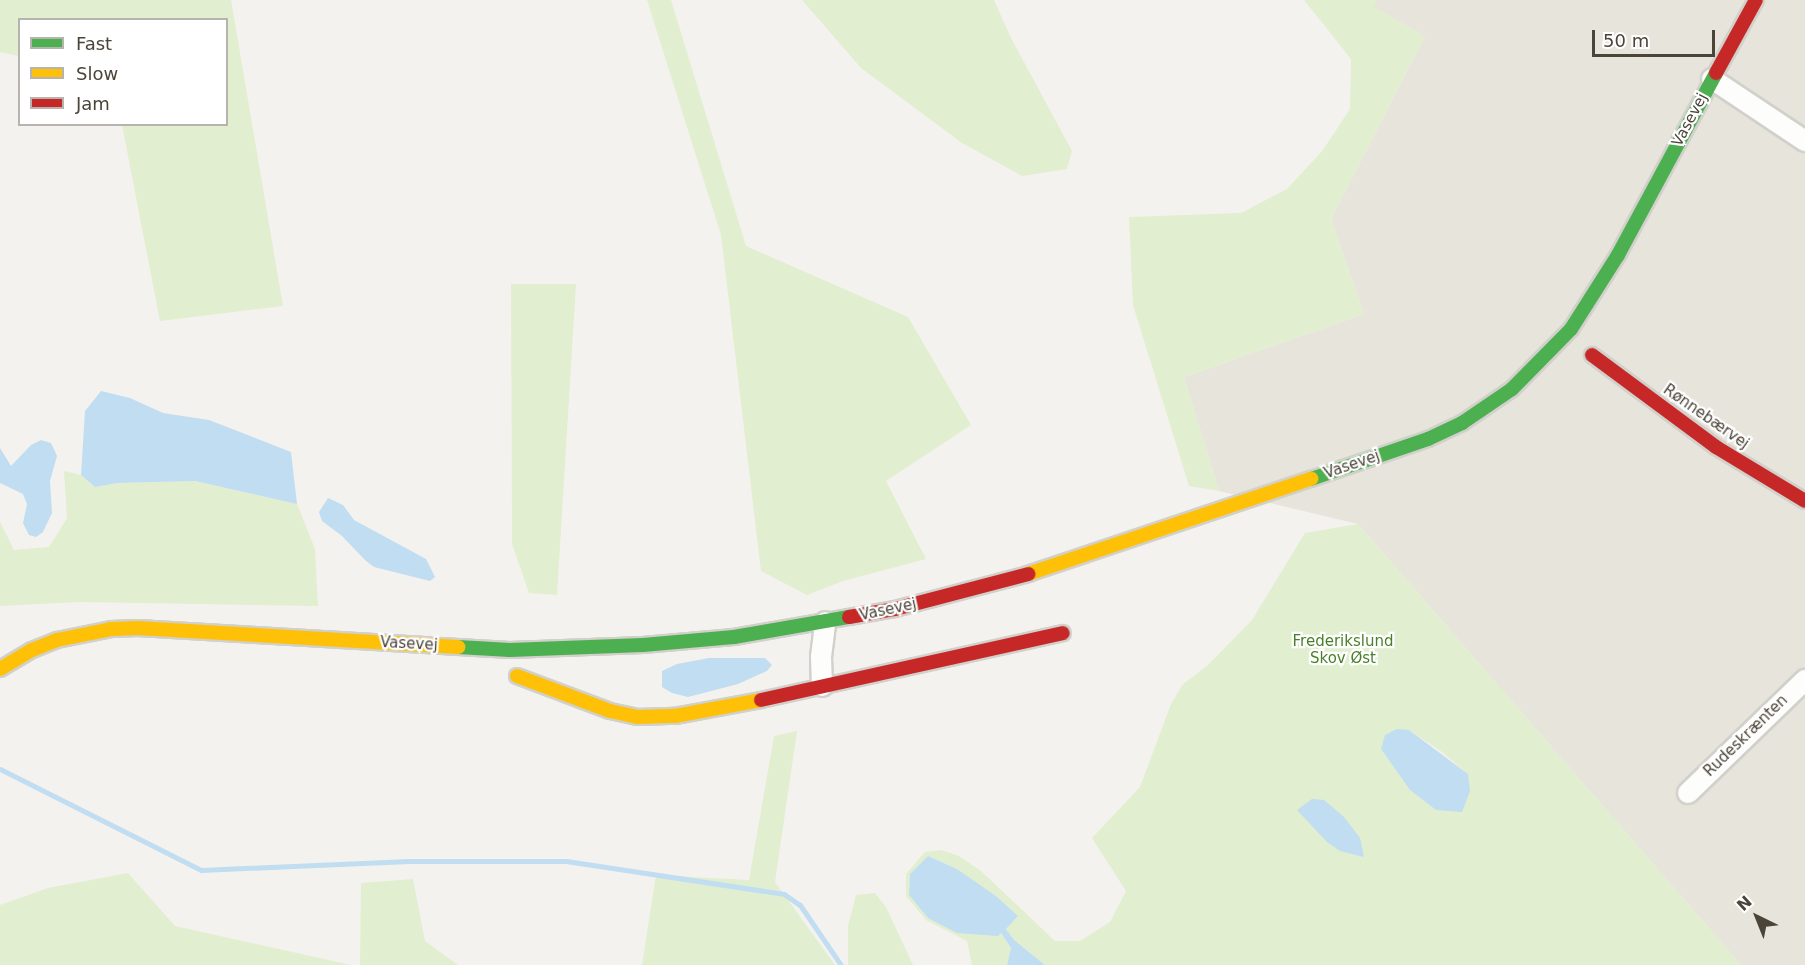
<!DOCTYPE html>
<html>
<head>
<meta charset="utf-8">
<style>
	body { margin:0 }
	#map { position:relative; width:1805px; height:965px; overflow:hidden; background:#f4f2ee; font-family:"DejaVu Sans",sans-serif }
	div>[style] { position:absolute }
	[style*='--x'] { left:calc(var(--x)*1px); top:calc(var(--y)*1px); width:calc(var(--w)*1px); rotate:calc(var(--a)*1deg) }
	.residential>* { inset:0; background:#e7e4dc }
	.green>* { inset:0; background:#e1eecf }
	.water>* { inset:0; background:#c0ddf1 }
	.stream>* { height:5px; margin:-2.5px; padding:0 2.5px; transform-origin:2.5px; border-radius:2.5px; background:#c0ddf1 }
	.roads { filter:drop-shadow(2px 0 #d2d0cb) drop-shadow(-2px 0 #d2d0cb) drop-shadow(0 2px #d2d0cb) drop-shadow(0 -2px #d2d0cb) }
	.street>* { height:20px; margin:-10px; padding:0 10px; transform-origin:10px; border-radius:10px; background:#fdfdfc }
	.fast>* { height:14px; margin:-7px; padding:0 7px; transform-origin:7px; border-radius:7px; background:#4caf50 }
	.slow>* { height:14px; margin:-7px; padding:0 7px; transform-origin:7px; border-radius:7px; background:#ffc107 }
	.jam>* { height:14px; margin:-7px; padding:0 7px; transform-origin:7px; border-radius:7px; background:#c62828 }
	span { translate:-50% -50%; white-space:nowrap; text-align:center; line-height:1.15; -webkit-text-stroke:4.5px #fff; paint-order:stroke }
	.street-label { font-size:15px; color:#4b4439 }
	.park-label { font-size:15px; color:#4a7f2a }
	.legend { position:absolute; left:18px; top:18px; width:210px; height:108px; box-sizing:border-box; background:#fff; border:2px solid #b7b4b0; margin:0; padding:8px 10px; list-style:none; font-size:18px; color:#4b4439 }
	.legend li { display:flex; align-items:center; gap:12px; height:30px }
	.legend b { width:30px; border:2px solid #b7b4b0 }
	.north { position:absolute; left:1727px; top:887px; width:60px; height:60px; -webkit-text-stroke:4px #fff; paint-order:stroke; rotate:317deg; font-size:16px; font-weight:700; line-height:24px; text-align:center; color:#4b4439 }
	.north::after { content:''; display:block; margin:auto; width:21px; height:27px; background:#4b4439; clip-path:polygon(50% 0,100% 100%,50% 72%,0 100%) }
	.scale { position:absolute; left:1592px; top:30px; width:123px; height:27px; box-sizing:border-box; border:3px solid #4b4439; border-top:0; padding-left:8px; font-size:18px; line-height:21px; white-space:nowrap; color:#4b4439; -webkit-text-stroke:4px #fff; paint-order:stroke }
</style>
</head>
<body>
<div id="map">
	<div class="residential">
		<div style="clip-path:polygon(1376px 0,1805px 0,1805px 965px,1741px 965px,1358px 524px,1219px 491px,1184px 377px,1364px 314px,1331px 219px,1425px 36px,1373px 7px)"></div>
	</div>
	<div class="green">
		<div style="clip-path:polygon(0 0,231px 0,283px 306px,160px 321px,122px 125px,226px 124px,226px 20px,20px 20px,19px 56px,0 52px)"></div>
		<div style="clip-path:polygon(647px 0,671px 0,746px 246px,908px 317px,971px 425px,886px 481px,926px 559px,843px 581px,807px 595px,761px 571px,721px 235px)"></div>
		<div style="clip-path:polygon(802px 0,994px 0,1011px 38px,1072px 151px,1067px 169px,1022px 176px,962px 143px,861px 68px)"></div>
		<div style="clip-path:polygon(1304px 0,1376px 0,1374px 7px,1425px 36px,1331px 219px,1364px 314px,1184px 377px,1219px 491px,1189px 486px,1133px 305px,1129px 217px,1241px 213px,1287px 189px,1323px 150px,1350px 109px,1351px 59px)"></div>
		<div style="clip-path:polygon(511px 284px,576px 284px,557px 595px,529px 593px,512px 544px)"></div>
		<div style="clip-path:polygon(64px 471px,81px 475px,95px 487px,118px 483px,195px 481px,297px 504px,315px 549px,318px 606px,79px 602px,0 606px,0 522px,14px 550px,49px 547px,67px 518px)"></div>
		<div style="clip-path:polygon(evenodd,1358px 524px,1741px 965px,1045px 965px,1014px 940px,1006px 929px,1018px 916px,996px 896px,957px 869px,928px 856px,910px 874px,909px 894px,928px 918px,1001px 933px,1011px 948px,1007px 965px,972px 965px,967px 941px,926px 920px,906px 896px,906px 874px,925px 852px,941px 850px,959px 856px,981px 871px,1055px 941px,1080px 941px,1110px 922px,1126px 891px,1092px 838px,1140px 787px,1171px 704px,1183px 684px,1207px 666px,1252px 620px,1305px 533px,1358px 524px,1409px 730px,1442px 752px,1468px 774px,1436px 810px,1410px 790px,1381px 749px,1409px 730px)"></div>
		<div style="clip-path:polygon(797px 731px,775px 882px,835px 965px,642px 965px,656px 875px,749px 880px,774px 736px)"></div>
		<div style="clip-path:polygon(128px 873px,175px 926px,351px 965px,0 965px,0 905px,48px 888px)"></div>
		<div style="clip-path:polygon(413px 879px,425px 941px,458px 965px,360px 965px,361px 883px)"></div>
		<div style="clip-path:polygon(875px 893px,886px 907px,913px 965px,848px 965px,848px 926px,856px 895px)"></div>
	</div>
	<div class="water">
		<div style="clip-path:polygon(101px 391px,130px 398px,163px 413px,209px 420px,291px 452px,297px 504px,195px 481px,118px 483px,95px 487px,81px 475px,85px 411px)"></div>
		<div style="clip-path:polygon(41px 440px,51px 443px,57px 456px,50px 481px,52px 513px,43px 532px,36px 537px,29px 535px,23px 523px,27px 504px,23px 494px,0 483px,0 448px,11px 466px,31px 445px)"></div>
		<div style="clip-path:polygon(328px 498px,343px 505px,354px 520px,426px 559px,435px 577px,430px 581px,374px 567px,366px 561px,342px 536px,322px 521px,319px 512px)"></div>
		<div style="clip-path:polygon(709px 658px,765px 658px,772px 665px,767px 671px,738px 684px,688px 697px,672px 693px,662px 687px,662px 671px,677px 664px)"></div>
		<div style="clip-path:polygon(1397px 729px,1409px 730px,1468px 774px,1470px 791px,1462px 812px,1436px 810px,1410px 790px,1381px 749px,1385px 735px)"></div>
		<div style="clip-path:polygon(1312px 799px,1324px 800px,1344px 817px,1360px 838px,1364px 857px,1340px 851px,1327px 842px,1297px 810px)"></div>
		<div style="clip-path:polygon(928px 856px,957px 869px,996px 896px,1018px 916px,1006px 929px,1014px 940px,1045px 965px,1007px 965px,1011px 948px,1001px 933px,998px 936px,957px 933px,928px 918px,909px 895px,910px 874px)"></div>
	</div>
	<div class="stream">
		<div style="--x:0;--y:769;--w:225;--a:26.7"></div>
		<div style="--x:201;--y:870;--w:208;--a:-2.5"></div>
		<div style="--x:409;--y:861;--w:157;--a:0"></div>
		<div style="--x:566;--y:861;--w:220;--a:8.6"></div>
		<div style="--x:784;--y:894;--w:19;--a:35"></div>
		<div style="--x:800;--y:905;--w:73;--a:55.7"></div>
	</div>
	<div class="roads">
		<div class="street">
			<div style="--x:1712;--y:79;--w:112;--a:33.7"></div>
			<div style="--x:822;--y:686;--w:29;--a:-92"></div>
			<div style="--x:821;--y:657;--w:35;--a:-83"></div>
			<div style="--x:1688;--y:793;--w:163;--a:-44"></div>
		</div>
		<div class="fast">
			<div style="--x:1311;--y:479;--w:124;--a:-18.9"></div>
			<div style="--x:1428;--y:439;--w:38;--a:-25"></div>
			<div style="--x:1462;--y:423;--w:60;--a:-34.2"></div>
			<div style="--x:1512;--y:389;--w:84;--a:-45.5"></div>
			<div style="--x:1571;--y:329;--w:88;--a:-57.6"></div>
			<div style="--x:1618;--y:255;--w:207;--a:-61.7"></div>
			<div style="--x:458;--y:647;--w:52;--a:3.3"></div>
			<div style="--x:510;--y:650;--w:133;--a:-2.2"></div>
			<div style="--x:643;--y:645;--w:91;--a:-5"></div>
			<div style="--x:734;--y:637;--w:117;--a:-9.9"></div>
		</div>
		<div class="slow">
			<div style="--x:1028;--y:574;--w:299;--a:-18.6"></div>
			<div style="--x:0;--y:669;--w:37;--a:-31"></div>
			<div style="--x:32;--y:650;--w:27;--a:-22"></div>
			<div style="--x:57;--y:640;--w:55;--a:-11.5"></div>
			<div style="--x:111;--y:629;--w:27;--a:-2"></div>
			<div style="--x:138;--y:628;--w:321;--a:3.4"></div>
			<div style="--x:517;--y:676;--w:99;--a:20.6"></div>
			<div style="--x:610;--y:711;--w:29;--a:12"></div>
			<div style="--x:638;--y:717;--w:37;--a:-2"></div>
			<div style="--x:675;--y:716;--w:87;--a:-10.5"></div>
		</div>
		<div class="jam">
			<div style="--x:1716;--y:73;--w:83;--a:-61.3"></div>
			<div style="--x:1592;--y:355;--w:154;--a:36.6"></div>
			<div style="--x:1716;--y:447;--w:104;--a:31.2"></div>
			<div style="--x:849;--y:617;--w:47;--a:-9.9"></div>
			<div style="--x:895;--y:609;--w:138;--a:-14.7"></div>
			<div style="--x:761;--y:700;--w:309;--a:-12.5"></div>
		</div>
	</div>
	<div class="street-label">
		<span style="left:1690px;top:120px;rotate:-62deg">Vasevej</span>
		<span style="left:1706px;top:417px;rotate:35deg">Rønnebærvej</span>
		<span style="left:1352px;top:465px;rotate:-19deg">Vasevej</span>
		<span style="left:888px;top:610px;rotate:-12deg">Vasevej</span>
		<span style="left:409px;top:644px;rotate:3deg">Vasevej</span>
		<span style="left:1746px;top:736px;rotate:-44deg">Rudeskrænten</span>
	</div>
	<div class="park-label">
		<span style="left:1343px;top:650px">Frederikslund<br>Skov Øst</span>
	</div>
	<ul class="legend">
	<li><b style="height:8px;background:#4caf50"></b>Fast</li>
	<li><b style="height:8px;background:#ffc107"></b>Slow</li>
	<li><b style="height:8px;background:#c62828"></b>Jam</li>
	</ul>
	<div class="north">N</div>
	<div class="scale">50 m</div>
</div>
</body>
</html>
